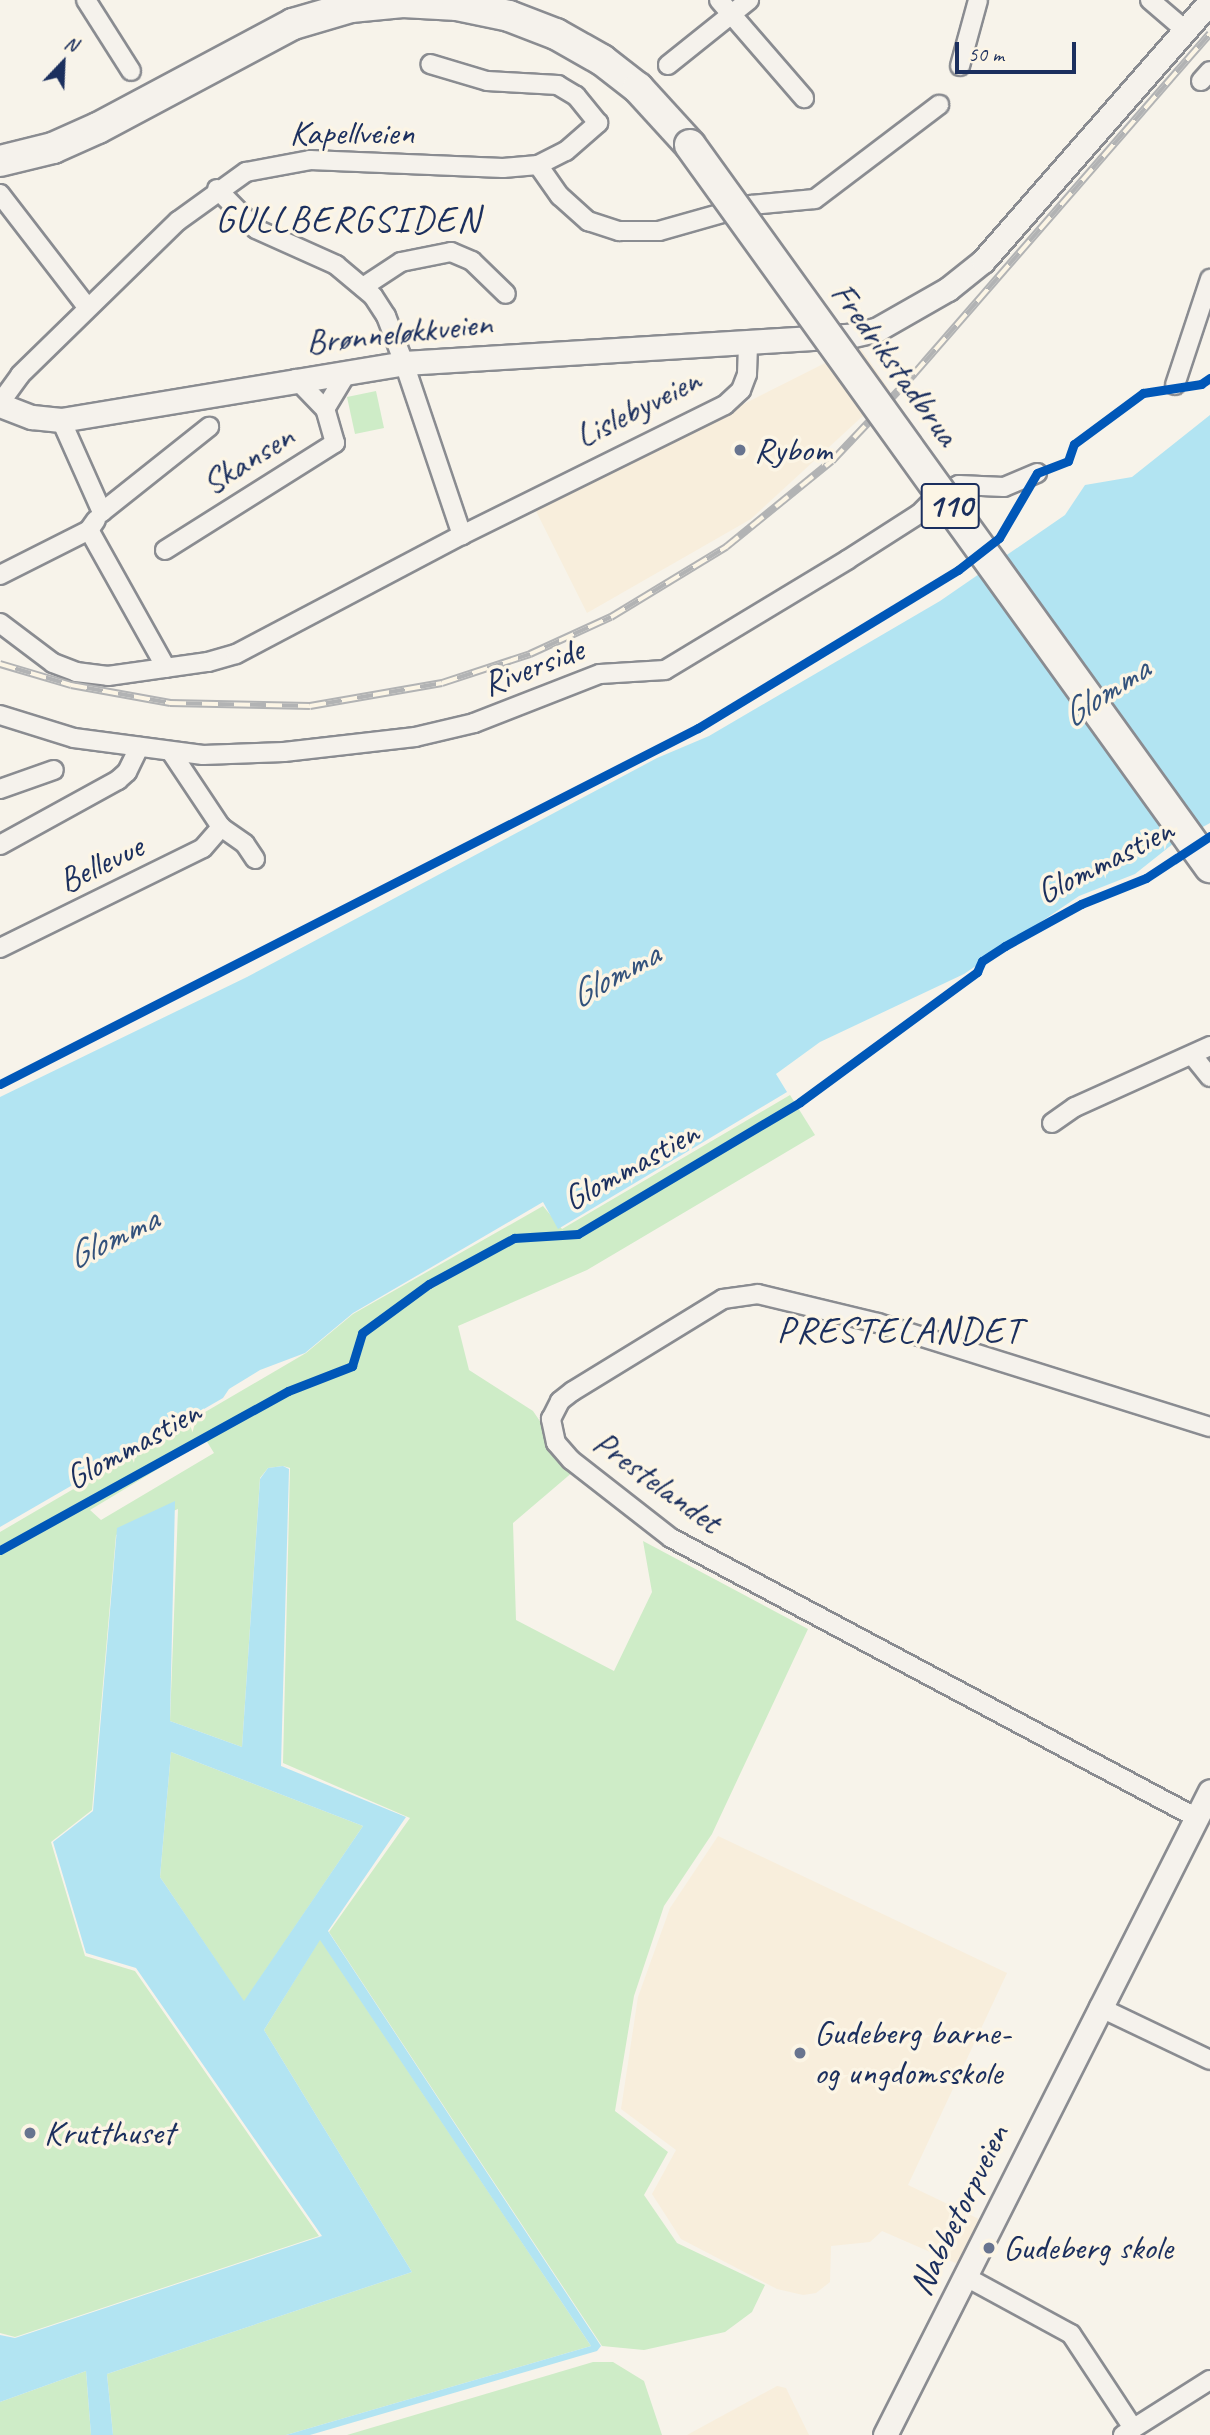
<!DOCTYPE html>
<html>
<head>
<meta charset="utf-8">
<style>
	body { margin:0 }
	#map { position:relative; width:1210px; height:2435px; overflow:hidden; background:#f7f3ea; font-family:Caveat,sans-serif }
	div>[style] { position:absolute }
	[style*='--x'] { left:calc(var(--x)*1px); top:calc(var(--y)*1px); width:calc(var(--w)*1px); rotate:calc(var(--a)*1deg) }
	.built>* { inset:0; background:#f8eedc }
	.green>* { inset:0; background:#ceecc7 }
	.water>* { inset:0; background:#b2e4f2 }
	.roads { filter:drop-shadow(2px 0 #8a8c91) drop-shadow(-2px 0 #8a8c91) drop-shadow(0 2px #8a8c91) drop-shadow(0 -2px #8a8c91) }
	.minor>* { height:18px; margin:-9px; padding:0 9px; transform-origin:9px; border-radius:9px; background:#f5f2ec }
	.tertiary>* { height:23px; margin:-11.5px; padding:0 11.5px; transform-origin:11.5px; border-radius:11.5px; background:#f5f2ec }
	.trunk>* { height:30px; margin:-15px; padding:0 15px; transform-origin:15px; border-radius:15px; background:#f5f2ec }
	.rail>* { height:8px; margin-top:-4px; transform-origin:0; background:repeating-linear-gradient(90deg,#fcf5e5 0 16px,#b2b3b4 0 32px); box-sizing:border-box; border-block:2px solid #b2b3b4 }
	.bridges { filter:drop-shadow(2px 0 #8a8c91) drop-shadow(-2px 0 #8a8c91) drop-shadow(0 2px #8a8c91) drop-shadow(0 -2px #8a8c91) }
	.trunk-bridge>* { height:30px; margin:-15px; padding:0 15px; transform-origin:15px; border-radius:15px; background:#f5f2ec }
	.cycleway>* { height:9px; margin:-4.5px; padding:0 4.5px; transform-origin:4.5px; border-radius:4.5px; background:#0057b8 }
	.dots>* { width:19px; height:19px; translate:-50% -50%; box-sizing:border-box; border:4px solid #fcf5e5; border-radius:50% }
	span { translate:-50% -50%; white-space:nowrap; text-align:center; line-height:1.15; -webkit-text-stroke:7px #fcf5e5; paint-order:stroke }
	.shield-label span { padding:2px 5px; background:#fcf5e5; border:2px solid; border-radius:5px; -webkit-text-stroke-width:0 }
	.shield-label { font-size:33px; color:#1b2f5e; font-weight:700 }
	.street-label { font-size:35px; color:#1b2f5e }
	.poi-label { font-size:35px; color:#1b2f5e }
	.left { translate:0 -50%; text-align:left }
	.neighbourhood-label { font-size:37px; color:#1b2f5e; letter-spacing:2px }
	.water-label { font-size:37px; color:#33527c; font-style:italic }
	.north { position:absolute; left:28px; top:28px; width:70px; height:70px; -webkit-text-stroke:5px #fcf5e5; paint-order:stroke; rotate:23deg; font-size:19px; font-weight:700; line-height:28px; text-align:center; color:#1b2f5e }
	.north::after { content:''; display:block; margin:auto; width:24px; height:32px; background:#1b2f5e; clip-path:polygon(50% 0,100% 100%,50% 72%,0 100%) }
	.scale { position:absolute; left:955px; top:42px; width:121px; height:32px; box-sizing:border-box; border:4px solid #1b2f5e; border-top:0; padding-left:9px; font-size:21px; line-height:24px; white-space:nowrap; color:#1b2f5e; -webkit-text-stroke:5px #fcf5e5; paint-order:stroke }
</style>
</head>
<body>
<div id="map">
	<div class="built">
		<div style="clip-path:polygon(859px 346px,890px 391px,751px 519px,587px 613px,535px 509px)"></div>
		<div style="clip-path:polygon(718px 1836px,1007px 1973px,908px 2185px,983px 2221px,960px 2265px,882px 2231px,870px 2242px,831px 2246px,830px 2282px,816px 2293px,803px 2295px,777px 2289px,681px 2239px,652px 2194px,676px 2150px,621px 2109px,638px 1997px,670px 1908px)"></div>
		<div style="clip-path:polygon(777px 2386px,786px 2388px,809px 2435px,687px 2435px)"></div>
	</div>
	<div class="green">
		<div style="clip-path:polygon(376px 391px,384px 428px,355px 434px,347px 397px)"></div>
		<div style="clip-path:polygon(evenodd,790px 1095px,815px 1135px,587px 1270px,458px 1326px,469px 1370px,533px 1411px,574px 1471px,513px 1523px,516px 1620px,614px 1671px,652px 1592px,643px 1541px,808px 1629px,712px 1834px,664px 1906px,634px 1996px,615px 2111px,668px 2152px,644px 2195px,677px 2243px,765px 2285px,752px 2312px,725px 2332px,644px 2350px,602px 2346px,329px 1932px,410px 1818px,283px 1763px,290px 1468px,283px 1466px,268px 1468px,260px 1478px,242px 1747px,170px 1721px,178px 1509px,116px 1535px,92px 1810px,51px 1842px,85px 1956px,135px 1971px,319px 2236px,15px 2337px,0 2333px,0 1532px,306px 1353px,353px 1314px,543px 1206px,562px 1229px,790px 1095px,206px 1440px,214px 1453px,101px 1520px,90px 1510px,206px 1440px)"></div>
		<div style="clip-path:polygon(171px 1752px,363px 1826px,244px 2002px,160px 1877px)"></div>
		<div style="clip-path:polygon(320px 1939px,591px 2346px,286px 2435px,113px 2435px,107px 2374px,412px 2272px,264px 2030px)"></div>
		<div style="clip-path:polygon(593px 2362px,613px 2362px,644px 2381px,662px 2435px,347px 2435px)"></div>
		<div style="clip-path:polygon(86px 2371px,91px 2435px,0 2435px,0 2402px)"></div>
	</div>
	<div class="water">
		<div style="clip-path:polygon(1210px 415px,1210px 823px,1174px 843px,1135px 874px,1079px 896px,964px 974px,820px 1042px,776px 1074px,787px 1092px,558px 1229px,543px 1202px,353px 1313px,305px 1353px,260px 1370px,229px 1389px,223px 1398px,0 1527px,0 1097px,247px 977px,657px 758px,709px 736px,940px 601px,1065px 515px,1085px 485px,1132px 477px)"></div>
		<div style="clip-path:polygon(evenodd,283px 1466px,289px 1469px,281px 1766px,406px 1817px,328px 1931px,601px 2346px,597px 2351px,310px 2435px,286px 2435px,591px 2346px,320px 1940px,264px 2030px,412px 2272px,107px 2374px,113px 2435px,91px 2435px,86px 2371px,0 2402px,0 2335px,15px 2338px,322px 2236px,136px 1968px,86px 1953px,53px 1842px,93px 1811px,117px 1528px,175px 1501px,170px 1721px,242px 1747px,260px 1479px,268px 1468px,283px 1466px,171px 1752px,363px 1826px,244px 2001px,160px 1877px,171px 1752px)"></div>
	</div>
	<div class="roads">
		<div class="minor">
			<div style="--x:86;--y:0;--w:84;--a:57.6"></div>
			<div style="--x:719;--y:0;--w:130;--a:49.1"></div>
			<div style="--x:1150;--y:0;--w:46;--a:40.6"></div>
			<div style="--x:668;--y:65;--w:104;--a:-38.7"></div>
			<div style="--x:960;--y:66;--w:68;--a:-74.7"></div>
			<div style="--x:1201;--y:81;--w:13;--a:-48"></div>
			<div style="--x:538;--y:165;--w:38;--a:55"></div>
			<div style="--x:560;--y:196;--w:38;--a:42"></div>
			<div style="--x:588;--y:221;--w:33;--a:18"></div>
			<div style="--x:619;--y:231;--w:40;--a:0"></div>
			<div style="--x:659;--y:231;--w:96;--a:-15.8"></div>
			<div style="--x:751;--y:205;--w:64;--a:-5.4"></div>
			<div style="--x:815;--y:199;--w:156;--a:-37.2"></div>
			<div style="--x:217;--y:189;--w:56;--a:45.7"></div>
			<div style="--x:256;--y:229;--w:88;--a:24.2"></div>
			<div style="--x:336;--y:265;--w:48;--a:40"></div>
			<div style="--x:373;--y:296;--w:24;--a:57"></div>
			<div style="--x:386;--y:316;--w:50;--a:69"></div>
			<div style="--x:404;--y:363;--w:182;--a:71.4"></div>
			<div style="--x:0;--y:194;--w:143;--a:52.4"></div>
			<div style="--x:363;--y:287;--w:45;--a:-33.3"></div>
			<div style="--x:401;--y:262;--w:51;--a:-11.3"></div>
			<div style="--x:451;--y:252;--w:23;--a:23"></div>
			<div style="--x:472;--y:261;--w:47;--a:44.1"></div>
			<div style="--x:1175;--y:385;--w:112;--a:-71.7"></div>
			<div style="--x:0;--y:403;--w:34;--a:-54"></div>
			<div style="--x:20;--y:375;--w:221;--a:-44.3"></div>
			<div style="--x:178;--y:221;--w:84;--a:-35.8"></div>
			<div style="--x:246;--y:172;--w:65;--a:-10.6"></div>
			<div style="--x:310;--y:160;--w:193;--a:2.4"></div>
			<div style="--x:503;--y:168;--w:35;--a:-5"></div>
			<div style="--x:538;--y:165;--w:31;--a:-27"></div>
			<div style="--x:566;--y:151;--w:43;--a:-41.2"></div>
			<div style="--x:598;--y:123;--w:35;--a:-129"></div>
			<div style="--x:576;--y:96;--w:21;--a:-149"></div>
			<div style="--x:558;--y:85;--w:71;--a:-176.8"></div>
			<div style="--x:487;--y:81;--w:59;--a:-163.4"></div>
			<div style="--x:325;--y:409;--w:44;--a:-58.8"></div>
			<div style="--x:61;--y:420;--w:101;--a:66"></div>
			<div style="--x:102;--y:512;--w:137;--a:-38.5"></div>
			<div style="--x:89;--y:530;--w:158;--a:60.8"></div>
			<div style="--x:165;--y:550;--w:201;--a:-32.2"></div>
			<div style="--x:335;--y:443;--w:35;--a:-106"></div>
			<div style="--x:325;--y:409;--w:42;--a:-134"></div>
			<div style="--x:0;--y:575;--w:100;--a:-26.8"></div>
			<div style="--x:89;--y:530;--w:12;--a:-55"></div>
			<div style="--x:0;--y:623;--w:66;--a:37"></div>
			<div style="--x:53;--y:663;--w:25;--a:21"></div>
			<div style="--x:76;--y:672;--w:32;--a:7"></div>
			<div style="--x:108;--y:676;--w:101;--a:-8"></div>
			<div style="--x:208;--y:662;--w:29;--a:-16"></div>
			<div style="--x:236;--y:654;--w:255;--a:-27.8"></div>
			<div style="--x:462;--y:535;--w:293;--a:-26.3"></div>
			<div style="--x:725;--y:405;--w:22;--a:-43"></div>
			<div style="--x:741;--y:390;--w:17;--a:-69"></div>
			<div style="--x:747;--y:374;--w:32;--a:-88"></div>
			<div style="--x:0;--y:715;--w:77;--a:17.3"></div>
			<div style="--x:74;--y:738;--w:130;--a:7.5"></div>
			<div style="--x:203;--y:755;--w:81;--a:-2.1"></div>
			<div style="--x:284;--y:752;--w:132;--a:-6.5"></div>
			<div style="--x:415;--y:737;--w:61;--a:-13.3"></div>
			<div style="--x:474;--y:723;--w:135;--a:-21.3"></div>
			<div style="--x:600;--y:674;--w:65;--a:-3.5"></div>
			<div style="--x:665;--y:670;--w:213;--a:-31.1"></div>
			<div style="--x:847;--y:560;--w:85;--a:-32.6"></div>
			<div style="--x:919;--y:514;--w:28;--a:-45"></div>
			<div style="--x:939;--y:494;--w:22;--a:-24"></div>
			<div style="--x:959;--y:485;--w:45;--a:2.5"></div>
			<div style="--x:1004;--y:487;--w:36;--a:-23"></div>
			<div style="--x:171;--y:752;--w:90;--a:56.3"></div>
			<div style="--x:221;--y:827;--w:29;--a:35"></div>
			<div style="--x:245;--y:844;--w:18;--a:56"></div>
			<div style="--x:0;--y:789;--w:57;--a:-19.4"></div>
			<div style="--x:0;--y:845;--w:135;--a:-28.8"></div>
			<div style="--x:118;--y:780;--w:12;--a:-42"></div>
			<div style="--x:127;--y:772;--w:28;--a:-64"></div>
			<div style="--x:0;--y:948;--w:226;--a:-26.2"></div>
			<div style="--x:203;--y:848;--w:28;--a:-49"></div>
			<div style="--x:1193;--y:1056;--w:27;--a:51"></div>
			<div style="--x:1052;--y:1123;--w:28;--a:-35"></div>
			<div style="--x:1075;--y:1107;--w:148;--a:-24.3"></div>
			<div style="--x:1197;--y:1818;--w:596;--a:-151.97"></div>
			<div style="--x:671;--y:1538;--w:127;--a:-142"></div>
			<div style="--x:571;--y:1460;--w:23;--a:-131"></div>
			<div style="--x:556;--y:1443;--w:25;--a:-102"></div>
			<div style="--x:551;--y:1419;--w:20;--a:-63"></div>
			<div style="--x:560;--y:1401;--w:16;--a:-38"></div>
			<div style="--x:573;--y:1391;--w:176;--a:-31.5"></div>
			<div style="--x:723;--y:1299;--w:35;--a:-8"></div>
			<div style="--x:758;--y:1294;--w:123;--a:13.6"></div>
			<div style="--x:878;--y:1323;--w:348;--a:17.4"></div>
			<div style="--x:1099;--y:2007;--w:123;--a:25.5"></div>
			<div style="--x:966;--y:2277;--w:119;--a:28.5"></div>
			<div style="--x:1071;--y:2334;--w:113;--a:56.6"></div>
			<div style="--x:1123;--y:2435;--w:103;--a:-32.3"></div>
		</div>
		<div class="tertiary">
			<div style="--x:0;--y:405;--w:34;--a:21"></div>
			<div style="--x:32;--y:417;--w:29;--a:6"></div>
			<div style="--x:61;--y:420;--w:348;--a:-9.4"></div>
			<div style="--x:404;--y:363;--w:446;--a:-3.5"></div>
			<div style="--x:849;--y:336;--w:28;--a:-13"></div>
			<div style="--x:876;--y:330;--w:83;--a:-29.7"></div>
			<div style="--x:948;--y:289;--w:45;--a:-38.7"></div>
			<div style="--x:983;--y:261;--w:344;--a:-48.8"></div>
			<div style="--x:885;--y:2435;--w:721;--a:-63.22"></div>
		</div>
		<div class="trunk">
			<div style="--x:0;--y:161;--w:55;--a:-13.8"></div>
			<div style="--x:53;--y:148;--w:49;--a:-24"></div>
			<div style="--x:98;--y:128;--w:221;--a:-28.1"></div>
			<div style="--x:293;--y:24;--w:60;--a:-16.3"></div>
			<div style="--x:351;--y:7;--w:52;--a:-5.5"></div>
			<div style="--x:403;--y:2;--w:54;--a:3.2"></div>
			<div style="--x:457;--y:5;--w:53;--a:11.9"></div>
			<div style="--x:509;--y:16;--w:50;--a:21"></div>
			<div style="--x:556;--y:34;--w:53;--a:29.5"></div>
			<div style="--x:602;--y:60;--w:46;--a:37.9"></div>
			<div style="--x:638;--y:88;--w:77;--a:47.6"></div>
		</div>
	</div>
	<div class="rail">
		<div style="--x:0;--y:664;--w:74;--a:16.5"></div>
		<div style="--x:71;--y:685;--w:101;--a:10.3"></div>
		<div style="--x:170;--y:703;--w:140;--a:1.2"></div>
		<div style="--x:310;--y:706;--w:134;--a:-9.9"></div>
		<div style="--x:442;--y:683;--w:93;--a:-18.2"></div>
		<div style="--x:530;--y:654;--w:89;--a:-24.6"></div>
		<div style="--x:611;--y:617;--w:135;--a:-31.3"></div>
		<div style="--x:726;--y:547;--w:136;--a:-39.1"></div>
		<div style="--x:832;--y:461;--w:120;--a:-46.7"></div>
		<div style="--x:914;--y:374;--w:451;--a:-49"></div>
	</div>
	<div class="bridges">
		<div class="trunk-bridge">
			<div style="--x:690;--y:145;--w:890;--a:54.24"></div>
		</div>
	</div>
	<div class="cycleway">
		<div style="--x:0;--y:1084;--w:784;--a:-27.02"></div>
		<div style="--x:698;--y:728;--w:304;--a:-31.3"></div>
		<div style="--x:958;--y:570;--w:52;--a:-38"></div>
		<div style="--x:999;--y:538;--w:75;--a:-59.7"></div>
		<div style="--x:1037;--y:473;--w:33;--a:-21"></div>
		<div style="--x:1068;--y:461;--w:18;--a:-71"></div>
		<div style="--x:1074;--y:444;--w:86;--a:-36.5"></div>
		<div style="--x:1143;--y:393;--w:59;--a:-8.8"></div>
		<div style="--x:1201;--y:384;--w:11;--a:-34"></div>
		<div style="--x:0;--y:1550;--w:329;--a:-28.9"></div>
		<div style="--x:288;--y:1391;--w:69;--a:-21.3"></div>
		<div style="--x:352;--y:1366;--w:34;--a:-73"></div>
		<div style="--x:362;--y:1333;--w:83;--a:-36.2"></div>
		<div style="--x:429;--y:1284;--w:97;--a:-28.4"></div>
		<div style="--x:514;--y:1238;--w:64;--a:-3.6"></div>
		<div style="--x:578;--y:1234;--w:258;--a:-30.7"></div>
		<div style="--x:800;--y:1102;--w:220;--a:-36.3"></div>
		<div style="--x:977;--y:972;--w:12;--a:-66"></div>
		<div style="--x:982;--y:961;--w:27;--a:-33"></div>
		<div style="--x:1005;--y:946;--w:87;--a:-28.9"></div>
		<div style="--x:1081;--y:904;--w:70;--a:-21.8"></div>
		<div style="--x:1146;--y:878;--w:77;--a:-33.3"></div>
	</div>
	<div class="dots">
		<div style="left:740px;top:450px;background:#68748f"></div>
		<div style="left:800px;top:2053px;background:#68748f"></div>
		<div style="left:30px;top:2133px;background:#68748f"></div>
		<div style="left:989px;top:2248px;background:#68748f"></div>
	</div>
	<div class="shield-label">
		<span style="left:950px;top:506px">110</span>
	</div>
	<div class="street-label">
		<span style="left:352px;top:133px">Kapellveien</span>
		<span style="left:399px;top:333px;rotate:-6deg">Brønneløkkveien</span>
		<span style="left:895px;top:364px;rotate:54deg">Fredrikstadbrua</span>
		<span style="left:638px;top:408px;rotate:-27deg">Lislebyveien</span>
		<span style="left:248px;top:460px;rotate:-32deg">Skansen</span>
		<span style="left:533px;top:667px;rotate:-21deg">Riverside</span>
		<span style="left:1105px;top:861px;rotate:-27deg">Glommastien</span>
		<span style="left:101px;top:864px;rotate:-26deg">Bellevue</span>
		<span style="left:631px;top:1166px;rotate:-29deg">Glommastien</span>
		<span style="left:133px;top:1445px;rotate:-29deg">Glommastien</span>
		<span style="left:657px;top:1482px;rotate:36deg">Prestelandet</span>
		<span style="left:959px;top:2210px;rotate:-64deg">Nabbetorpveien</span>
	</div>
	<div class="poi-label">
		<span class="left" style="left:754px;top:450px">Rybom</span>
		<span class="left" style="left:814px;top:2053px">Gudeberg barne-<br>og ungdomsskole</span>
		<span class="left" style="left:44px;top:2133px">Krutthuset</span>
		<span class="left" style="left:1003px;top:2248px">Gudeberg skole</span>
	</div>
	<div class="neighbourhood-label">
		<span style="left:348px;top:219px">GULLBERGSIDEN</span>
		<span style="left:900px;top:1330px">PRESTELANDET</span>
	</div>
	<div class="water-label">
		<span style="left:1105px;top:692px;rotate:-33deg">Glomma</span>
		<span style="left:614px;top:975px;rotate:-29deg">Glomma</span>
		<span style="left:112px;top:1238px;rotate:-26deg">Glomma</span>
	</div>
	<div class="north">N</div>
	<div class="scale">50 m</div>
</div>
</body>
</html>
